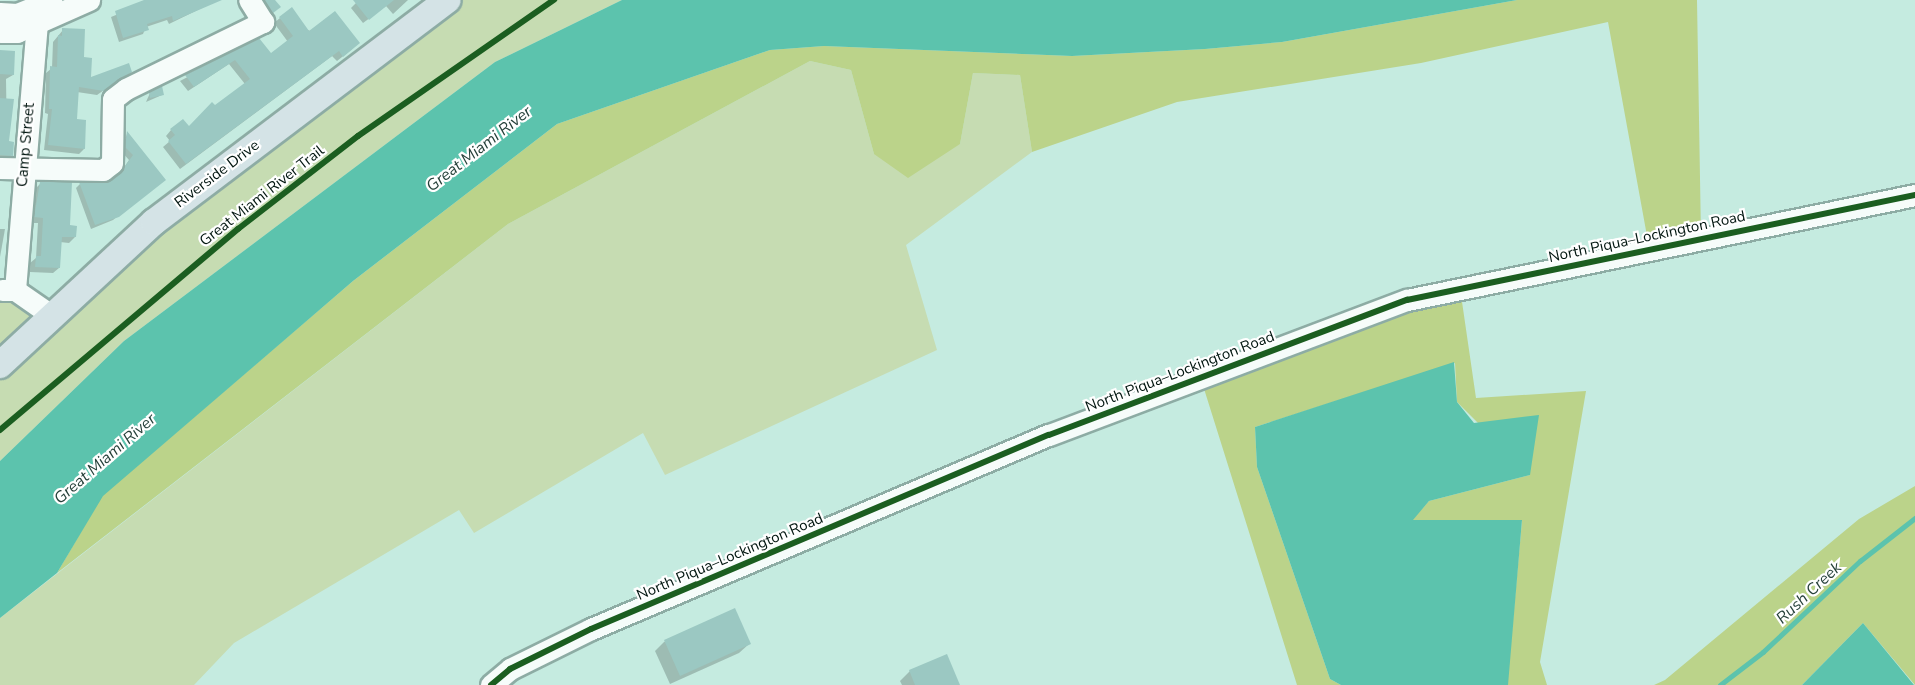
<!DOCTYPE html>
<html>
<head>
<meta charset="utf-8">
<style>
	body { margin:0 }
	#map { position:relative; width:1915px; height:685px; overflow:hidden; background:#c5ebe0; font-family:"Nunito Sans",sans-serif }
	div>[style] { position:absolute }
	[style*='--x'] { left:calc(var(--x)*1px); top:calc(var(--y)*1px); width:calc(var(--w)*1px); rotate:calc(var(--a)*1deg) }
	.green>* { inset:0; background:#c6dcb2 }
	.forest>* { inset:0; background:#bbd38a }
	.water>* { inset:0; background:#5cc3ad }
	.shadow>* { inset:0; background:#0003 }
	.stream>* { height:4.5px; margin:-2.25px; padding:0 2.25px; transform-origin:2.25px; border-radius:2.25px; background:#5cc3ad }
	.building>* { inset:0; background:#9bc8c2 }
	.roads { filter:drop-shadow(2px 0 #8daca4) drop-shadow(-2px 0 #8daca4) drop-shadow(0 2px #8daca4) drop-shadow(0 -2px #8daca4) }
	.minor>* { height:21px; margin:-10.5px; padding:0 10.5px; transform-origin:10.5px; border-radius:10.5px; background:#f6fcfa }
	.major>* { height:26px; margin:-13px; padding:0 13px; transform-origin:13px; border-radius:13px; background:#d4e3e6 }
	.cycleway>* { height:6px; margin:-3px; padding:0 3px; transform-origin:3px; border-radius:3px; background:#1b5e20 }
	span { translate:-50% -50%; white-space:nowrap; text-align:center; line-height:1.15; -webkit-text-stroke:4.5px #fff; paint-order:stroke }
	.street-label { font-size:15px; color:#00150f }
	.water-label { font-size:16px; color:#26413a; font-style:italic }
</style>
</head>
<body>
<div id="map">
	<div class="green">
		<div style="clip-path:polygon(448px 0,622px 0,495px 62px,124px 341px,0 461px,0 290px,51px 315px)"></div>
		<div style="clip-path:polygon(810px 61px,851px 70px,874px 154px,960px 144px,973px 73px,1020px 75px,1032px 152px,906px 245px,937px 350px,665px 475px,643px 433px,474px 533px,459px 510px,234px 643px,194px 685px,0 685px,0 618px,508px 224px)"></div>
	</div>
	<div class="forest">
		<div style="clip-path:polygon(1517px 0,1697px 0,1701px 237px,1649px 247px,1608px 22px,1421px 63px,1177px 102px,1032px 152px,1020px 75px,973px 73px,960px 144px,908px 178px,874px 154px,851px 70px,810px 61px,508px 224px,57px 573px,102px 496px,353px 281px,557px 124px,770px 50px,824px 46px,1072px 56px,1205px 49px,1282px 42px)"></div>
		<div style="clip-path:polygon(1460px 288px,1476px 398px,1586px 391px,1540px 662px,1547px 685px,1507px 685px,1522px 521px,1412px 520px,1429px 501px,1530px 475px,1457px 402px,1455px 363px,1255px 427px,1257px 467px,1330px 679px,1341px 685px,1297px 685px,1200px 376px)"></div>
		<div style="clip-path:polygon(1915px 486px,1915px 685px,1863px 623px,1802px 685px,1654px 685px,1665px 680px,1859px 519px)"></div>
	</div>
	<div class="water">
		<div style="clip-path:polygon(622px 0,1517px 0,1282px 42px,1205px 49px,1072px 56px,824px 46px,770px 50px,557px 124px,353px 281px,103px 496px,57px 573px,0 618px,0 461px,124px 341px,495px 62px)"></div>
		<div style="clip-path:polygon(1454px 362px,1457px 402px,1474px 423px,1539px 415px,1530px 475px,1429px 501px,1413px 520px,1522px 520px,1508px 685px,1341px 685px,1330px 679px,1257px 467px,1255px 427px)"></div>
		<div style="clip-path:polygon(1863px 623px,1914px 685px,1802px 685px)"></div>
	</div>
	<div class="shadow">
		<div style="clip-path:polygon(153px 0,208px 0,210px 4px,169px 24px,167px 20px,146px 27px,143px 34px,119px 42px,111px 17px)"></div>
		<div style="clip-path:polygon(257px 0,273px 0,274px 12px,268px 17px)"></div>
		<div style="clip-path:polygon(359px 0,408px 0,393px 14px,386px 6px,363px 23px,351px 8px)"></div>
		<div style="clip-path:polygon(280px 18px,352px 49px,337px 61px,332px 56px,180px 169px,163px 147px,170px 141px,166px 136px,171px 130px,189px 128px,245px 84px,229px 64px,188px 91px,180px 81px,258px 40px,270px 55px,288px 42px,274px 23px)"></div>
		<div style="clip-path:polygon(63px 30px,83px 59px,90px 80px,131px 71px,97px 95px,77px 92px,75px 120px,84px 149px,79px 154px,44px 150px,48px 114px,45px 113px,46px 73px,52px 68px,53px 42px)"></div>
		<div style="clip-path:polygon(0 52px,13px 75px,6px 79px,7px 143px,12px 155px,7px 159px,0 159px)"></div>
		<div style="clip-path:polygon(150px 93px,162px 95px,146px 102px)"></div>
		<div style="clip-path:polygon(127px 134px,164px 180px,113px 220px,91px 229px,76px 188px,80px 184px,104px 184px,119px 175px,129px 160px,121px 151px)"></div>
		<div style="clip-path:polygon(41px 183px,75px 237px,69px 243px,60px 242px,59px 268px,53px 273px,30px 272px,30px 263px,36px 258px,38px 223px,29px 223px,35px 189px)"></div>
		<div style="clip-path:polygon(0 229px,5px 229px,0 257px)"></div>
		<div style="clip-path:polygon(734px 610px,749px 644px,739px 653px,670px 684px,655px 651px,664px 642px)"></div>
		<div style="clip-path:polygon(910px 671px,959px 685px,902px 685px,900px 681px)"></div>
	</div>
	<div class="stream">
		<div style="--x:1720;--y:685;--w:54;--a:-37.5"></div>
		<div style="--x:1763;--y:652;--w:133;--a:-43.2"></div>
		<div style="--x:1860;--y:561;--w:70;--a:-38"></div>
	</div>
	<div class="building">
		<div style="clip-path:polygon(144px 0,222px 0,173px 21px,172px 16px,147px 24px,149px 30px,123px 38px,115px 11px)"></div>
		<div style="clip-path:polygon(264px 0,275px 0,281px 7px,273px 13px)"></div>
		<div style="clip-path:polygon(353px 0,394px 0,369px 20px)"></div>
		<div style="clip-path:polygon(292px 7px,309px 31px,335px 11px,360px 43px,343px 57px,339px 51px,186px 164px,168px 141px,175px 135px,170px 129px,183px 119px,189px 126px,212px 102px,215px 105px,250px 79px,235px 60px,194px 87px,185px 75px,259px 38px,271px 53px,293px 36px,279px 17px)"></div>
		<div style="clip-path:polygon(62px 28px,85px 29px,84px 57px,92px 58px,91px 77px,129px 63px,132px 72px,104px 91px,79px 87px,77px 119px,86px 120px,85px 149px,48px 145px,52px 109px,49px 109px,50px 66px,57px 67px,58px 35px,62px 36px)"></div>
		<div style="clip-path:polygon(0 50px,15px 51px,14px 75px,0 74px)"></div>
		<div style="clip-path:polygon(162px 86px,164px 95px,150px 98px,149px 92px)"></div>
		<div style="clip-path:polygon(0 98px,14px 99px,9px 141px,14px 142px,13px 156px,0 155px)"></div>
		<div style="clip-path:polygon(127px 131px,166px 180px,119px 217px,95px 225px,79px 182px,104px 183px,120px 173px,133px 155px,125px 147px)"></div>
		<div style="clip-path:polygon(40px 182px,72px 182px,70px 225px,77px 226px,76px 237px,62px 237px,60px 268px,35px 267px,36px 256px,41px 256px,43px 218px,34px 217px)"></div>
		<div style="clip-path:polygon(735px 608px,751px 644px,680px 676px,664px 640px)"></div>
		<div style="clip-path:polygon(947px 654px,960px 685px,915px 685px,909px 670px)"></div>
	</div>
	<div class="roads">
		<div class="minor">
			<div style="--x:0;--y:13;--w:17;--a:3"></div>
			<div style="--x:17;--y:14;--w:37;--a:-22"></div>
			<div style="--x:0;--y:32;--w:17;--a:0"></div>
			<div style="--x:17;--y:32;--w:79;--a:-24"></div>
			<div style="--x:0;--y:168;--w:103;--a:1.1"></div>
			<div style="--x:103;--y:170;--w:11;--a:-38"></div>
			<div style="--x:112;--y:163;--w:64;--a:-89.1"></div>
			<div style="--x:113;--y:99;--w:16;--a:-38"></div>
			<div style="--x:126;--y:89;--w:153;--a:-26.1"></div>
			<div style="--x:263;--y:22;--w:26;--a:-122"></div>
			<div style="--x:2;--y:290;--w:13;--a:0"></div>
			<div style="--x:15;--y:290;--w:44;--a:34.8"></div>
			<div style="--x:15;--y:290;--w:291;--a:-85.3"></div>
			<div style="--x:491;--y:685;--w:25;--a:-40"></div>
			<div style="--x:510;--y:669;--w:90;--a:-26.3"></div>
			<div style="--x:591;--y:629;--w:497;--a:-23"></div>
			<div style="--x:1049;--y:435;--w:383;--a:-20.7"></div>
			<div style="--x:1407;--y:300;--w:519;--a:-11.68"></div>
		</div>
		<div class="major">
			<div style="--x:0;--y:365;--w:210;--a:-42.9"></div>
			<div style="--x:154;--y:222;--w:368;--a:-37.1"></div>
		</div>
	</div>
	<div class="cycleway">
		<div style="--x:0;--y:430;--w:312;--a:-40.2"></div>
		<div style="--x:238;--y:229;--w:152;--a:-37.8"></div>
		<div style="--x:358;--y:136;--w:239;--a:-34.8"></div>
		<div style="--x:491;--y:685;--w:25;--a:-40"></div>
		<div style="--x:510;--y:669;--w:90;--a:-26.3"></div>
		<div style="--x:591;--y:629;--w:497;--a:-23"></div>
		<div style="--x:1049;--y:435;--w:383;--a:-20.7"></div>
		<div style="--x:1407;--y:300;--w:519;--a:-11.68"></div>
	</div>
	<div class="street-label">
		<span style="left:26px;top:145px;rotate:-85deg">Camp Street</span>
		<span style="left:217px;top:174px;rotate:-37deg">Riverside Drive</span>
		<span style="left:262px;top:196px;rotate:-38deg">Great Miami River Trail</span>
		<span style="left:1647px;top:237px;rotate:-12deg">North Piqua–Lockington Road</span>
		<span style="left:1180px;top:372px;rotate:-21deg">North Piqua–Lockington Road</span>
		<span style="left:730px;top:557px;rotate:-23deg">North Piqua–Lockington Road</span>
	</div>
	<div class="water-label">
		<span style="left:479px;top:149px;rotate:-38deg">Great Miami River</span>
		<span style="left:105px;top:459px;rotate:-41deg">Great Miami River</span>
		<span style="left:1809px;top:593px;rotate:-43deg">Rush Creek</span>
	</div>
</div>
</body>
</html>
